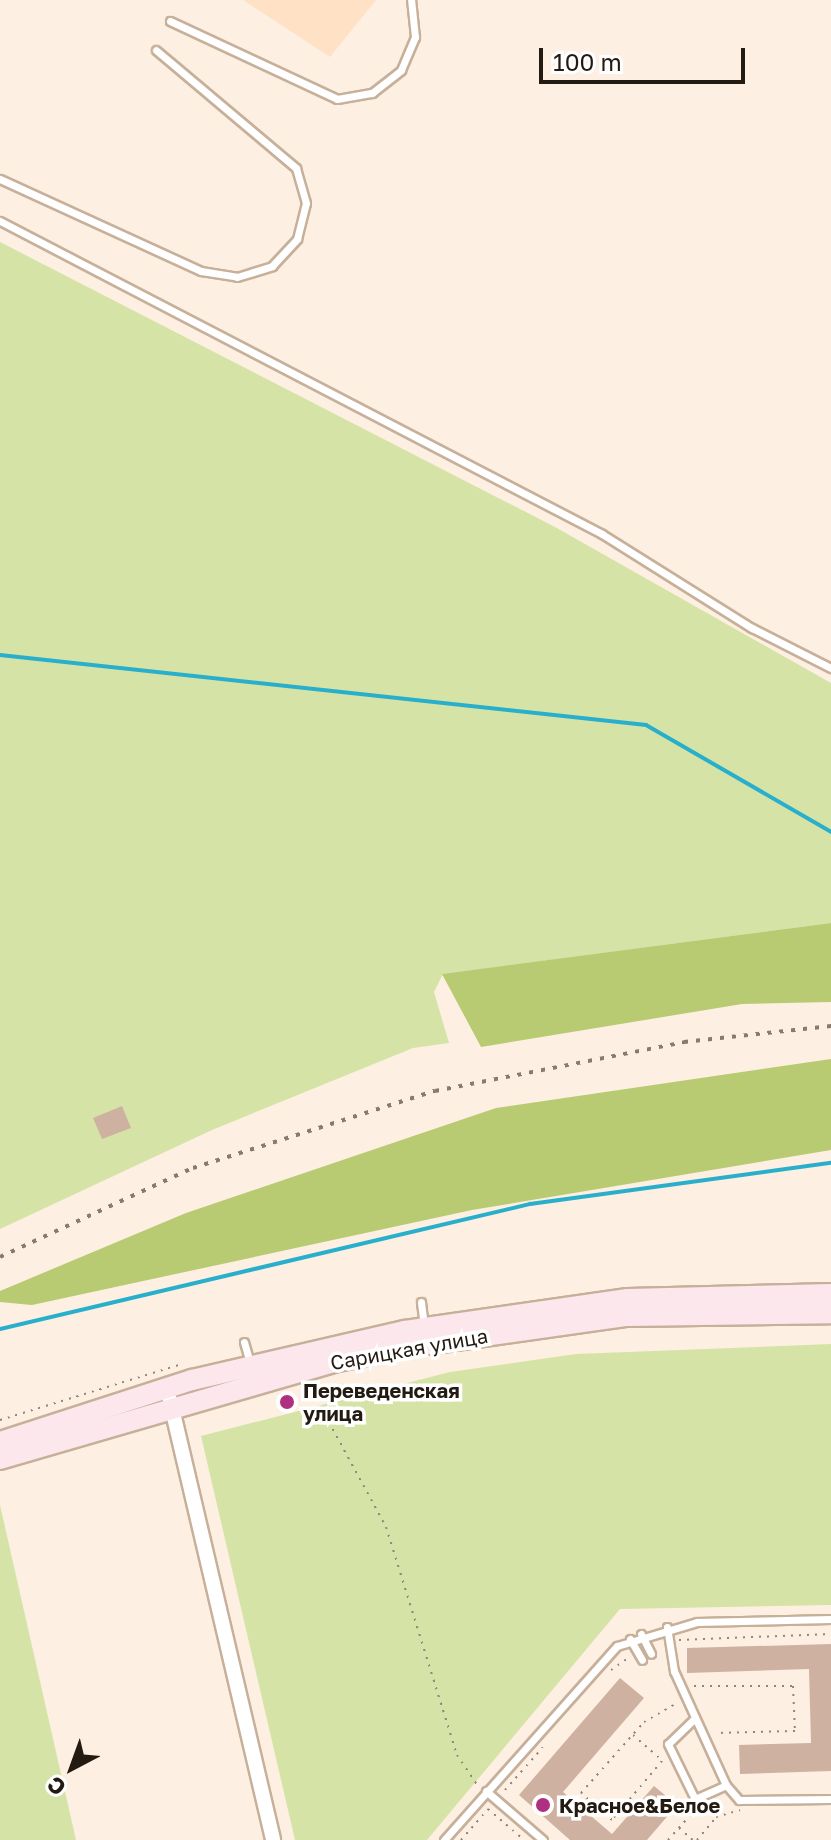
<!DOCTYPE html>
<html>
<head>
<meta charset="utf-8">
<style>
	body { margin:0 }
	#map { position:relative; width:831px; height:1840px; overflow:hidden; background:#fdefe1; font-family:"Golos Text",sans-serif }
	div>[style] { position:absolute }
	[style*='--x'] { left:calc(var(--x)*1px); top:calc(var(--y)*1px); width:calc(var(--w)*1px); rotate:calc(var(--a)*1deg) }
	.built>* { inset:0; background:#ffe1c5 }
	.green>* { inset:0; background:#d5e4a6 }
	.forest>* { inset:0; background:#b8cb73 }
	.stream>* { height:4px; margin:-2px; padding:0 2px; transform-origin:2px; border-radius:2px; background:#29afcb }
	.building>* { inset:0; background:#ceb1a1 }
	.path>* { height:2px; margin-top:-1px; transform-origin:0; background:repeating-linear-gradient(90deg,#90857a 0 2px,transparent 0 8px) }
	.roads { filter:drop-shadow(2px 0 #c7b09a) drop-shadow(-2px 0 #c7b09a) drop-shadow(0 2px #c7b09a) drop-shadow(0 -2px #c7b09a) }
	.lane>* { height:7px; margin:-3.5px; padding:0 3.5px; transform-origin:3.5px; border-radius:3.5px; background:#fff }
	.street>* { height:14px; margin:-7px; padding:0 7px; transform-origin:7px; border-radius:7px; background:#fff }
	.secondary>* { height:20px; margin:-10px; padding:0 10px; transform-origin:10px; border-radius:10px; background:#fce7ed }
	.rail>* { height:4px; margin-top:-2px; transform-origin:0; background:repeating-linear-gradient(90deg,#867b70 0 4px,transparent 0 12px) }
	.dots>* { width:22px; height:22px; translate:-50% -50%; box-sizing:border-box; border:4px solid #fff; border-radius:50% }
	span { translate:-50% -50%; white-space:nowrap; text-align:center; line-height:1.15; -webkit-text-stroke:7px #fff; paint-order:stroke }
	.street-label { font-size:20px; color:#231a12 }
	.poi-label { font-size:20px; color:#231a12; font-weight:700 }
	.left { translate:0 -50%; text-align:left }
	.north { position:absolute; left:32px; top:1728px; width:80px; height:80px; -webkit-text-stroke:6px #fff; paint-order:stroke; rotate:221deg; font-size:22px; font-weight:700; line-height:32px; text-align:center; color:#231a12 }
	.north::after { content:''; display:block; margin:auto; width:28px; height:36px; background:#231a12; clip-path:polygon(50% 0,100% 100%,50% 72%,0 100%) }
	.scale { position:absolute; left:539px; top:48px; width:206px; height:36px; box-sizing:border-box; border:4px solid #231a12; border-top:0; padding-left:10px; font-size:24px; line-height:28px; white-space:nowrap; color:#231a12; -webkit-text-stroke:6px #fff; paint-order:stroke }
</style>
</head>
<body>
<div id="map">
	<div class="built">
		<div style="clip-path:polygon(243px 0,376px 0,330px 57px)"></div>
	</div>
	<div class="green">
		<div style="clip-path:polygon(0 242px,555px 527px,831px 683px,831px 923px,443px 974px,434px 992px,449px 1043px,413px 1048px,212px 1130px,0 1229px)"></div>
		<div style="clip-path:polygon(831px 1344px,831px 1605px,620px 1609px,427px 1840px,295px 1840px,201px 1436px,450px 1372px,576px 1354px)"></div>
		<div style="clip-path:polygon(0 1505px,76px 1840px,0 1840px)"></div>
	</div>
	<div class="forest">
		<div style="clip-path:polygon(831px 923px,831px 1002px,742px 1004px,481px 1047px,442px 974px)"></div>
		<div style="clip-path:polygon(831px 1059px,831px 1150px,472px 1210px,32px 1305px,0 1302px,0 1291px,186px 1213px,496px 1108px)"></div>
	</div>
	<div class="stream">
		<div style="--x:0;--y:655;--w:650;--a:6.18"></div>
		<div style="--x:646;--y:725;--w:214;--a:30"></div>
		<div style="--x:0;--y:1329;--w:545;--a:-13.27"></div>
		<div style="--x:530;--y:1204;--w:304;--a:-7.8"></div>
	</div>
	<div class="building">
		<div style="clip-path:polygon(122px 1106px,131px 1128px,102px 1139px,93px 1118px)"></div>
		<div style="clip-path:polygon(831px 1644px,831px 1771px,740px 1774px,739px 1745px,811px 1743px,809px 1669px,687px 1673px,687px 1648px)"></div>
		<div style="clip-path:polygon(620px 1678px,644px 1698px,563px 1792px,612px 1834px,654px 1786px,677px 1805px,647px 1840px,570px 1840px,519px 1795px)"></div>
	</div>
	<div class="path">
		<div style="--x:323;--y:1390;--w:25;--a:85"></div>
		<div style="--x:325;--y:1415;--w:128;--a:61.4"></div>
		<div style="--x:386;--y:1527;--w:239;--a:72.7"></div>
		<div style="--x:457;--y:1755;--w:37;--a:56"></div>
		<div style="--x:0;--y:1420;--w:190;--a:-17.1"></div>
		<div style="--x:679;--y:1640;--w:152;--a:-2.3"></div>
		<div style="--x:611;--y:1670;--w:21;--a:-35"></div>
		<div style="--x:694;--y:1686;--w:99;--a:0"></div>
		<div style="--x:793;--y:1686;--w:45;--a:87.5"></div>
		<div style="--x:795;--y:1731;--w:80;--a:178.6"></div>
		<div style="--x:633;--y:1735;--w:38;--a:41"></div>
		<div style="--x:662;--y:1761;--w:77;--a:130.3"></div>
		<div style="--x:612;--y:1820;--w:41;--a:-138.9"></div>
		<div style="--x:581;--y:1793;--w:95;--a:-48.4"></div>
		<div style="--x:644;--y:1722;--w:39;--a:-30"></div>
		<div style="--x:505;--y:1790;--w:57;--a:-48.5"></div>
		<div style="--x:679;--y:1828;--w:18;--a:41"></div>
		<div style="--x:461;--y:1840;--w:41;--a:-48.9"></div>
		<div style="--x:488;--y:1809;--w:48;--a:40.7"></div>
		<div style="--x:668;--y:1840;--w:39;--a:-48"></div>
		<div style="--x:697;--y:1840;--w:30;--a:-50"></div>
		<div style="--x:716;--y:1817;--w:25;--a:-16"></div>
	</div>
	<div class="roads">
		<div class="lane">
			<div style="--x:170;--y:21;--w:184;--a:25"></div>
			<div style="--x:337;--y:99;--w:36;--a:-10"></div>
			<div style="--x:372;--y:93;--w:37;--a:-38"></div>
			<div style="--x:401;--y:70;--w:36;--a:-67"></div>
			<div style="--x:415;--y:37;--w:37;--a:-96"></div>
			<div style="--x:0;--y:179;--w:221;--a:24.6"></div>
			<div style="--x:201;--y:271;--w:36;--a:9"></div>
			<div style="--x:237;--y:277;--w:37;--a:-17"></div>
			<div style="--x:272;--y:266;--w:37;--a:-47"></div>
			<div style="--x:297;--y:239;--w:37;--a:-76"></div>
			<div style="--x:306;--y:203;--w:36;--a:-106"></div>
			<div style="--x:296;--y:168;--w:183;--a:-139.9"></div>
			<div style="--x:0;--y:221;--w:679;--a:27.47"></div>
			<div style="--x:602;--y:534;--w:177;--a:32.1"></div>
			<div style="--x:752;--y:628;--w:89;--a:26.9"></div>
			<div style="--x:421;--y:1302;--w:24;--a:83"></div>
			<div style="--x:244;--y:1342;--w:22;--a:74"></div>
			<div style="--x:667;--y:1627;--w:45;--a:81"></div>
			<div style="--x:674;--y:1671;--w:125;--a:65.5"></div>
			<div style="--x:726;--y:1785;--w:20;--a:49"></div>
			<div style="--x:739;--y:1800;--w:92;--a:-0.6"></div>
			<div style="--x:641;--y:1634;--w:22;--a:63"></div>
			<div style="--x:630;--y:1639;--w:24;--a:60"></div>
			<div style="--x:695;--y:1718;--w:37;--a:136"></div>
			<div style="--x:668;--y:1744;--w:61;--a:63.9"></div>
			<div style="--x:695;--y:1799;--w:34;--a:-24"></div>
			<div style="--x:486;--y:1791;--w:75;--a:40.7"></div>
			<div style="--x:444;--y:1840;--w:260;--a:-48.3"></div>
			<div style="--x:617;--y:1646;--w:84;--a:-16.7"></div>
			<div style="--x:697;--y:1622;--w:134;--a:-1.3"></div>
		</div>
		<div class="street">
			<div style="--x:170;--y:1400;--w:452;--a:76.8"></div>
		</div>
		<div class="secondary">
			<div style="--x:0;--y:1442;--w:202;--a:-17.9"></div>
			<div style="--x:192;--y:1380;--w:219;--a:-13"></div>
			<div style="--x:405;--y:1331;--w:225;--a:-8.2"></div>
			<div style="--x:628;--y:1299;--w:203;--a:-1.4"></div>
			<div style="--x:0;--y:1459;--w:347;--a:-16.2"></div>
			<div style="--x:333;--y:1362;--w:75;--a:-11.6"></div>
			<div style="--x:406;--y:1347;--w:223;--a:-8"></div>
			<div style="--x:627;--y:1316;--w:204;--a:-0.8"></div>
		</div>
	</div>
	<div class="rail">
		<div style="--x:0;--y:1257;--w:213;--a:-24.8"></div>
		<div style="--x:193;--y:1168;--w:254;--a:-17.7"></div>
		<div style="--x:435;--y:1091;--w:254;--a:-11.1"></div>
		<div style="--x:684;--y:1042;--w:148;--a:-6.2"></div>
	</div>
	<div class="dots">
		<div style="left:287px;top:1402px;background:#ae307f"></div>
		<div style="left:543px;top:1805px;background:#ae307f"></div>
	</div>
	<div class="street-label">
		<span style="left:409px;top:1349px;rotate:-10deg">Сарицкая улица</span>
	</div>
	<div class="poi-label">
		<span class="left" style="left:303px;top:1402px">Переведенская<br>улица</span>
		<span class="left" style="left:559px;top:1805px">Красное&amp;Белое</span>
	</div>
	<div class="north">С</div>
	<div class="scale">100 m</div>
</div>
</body>
</html>
